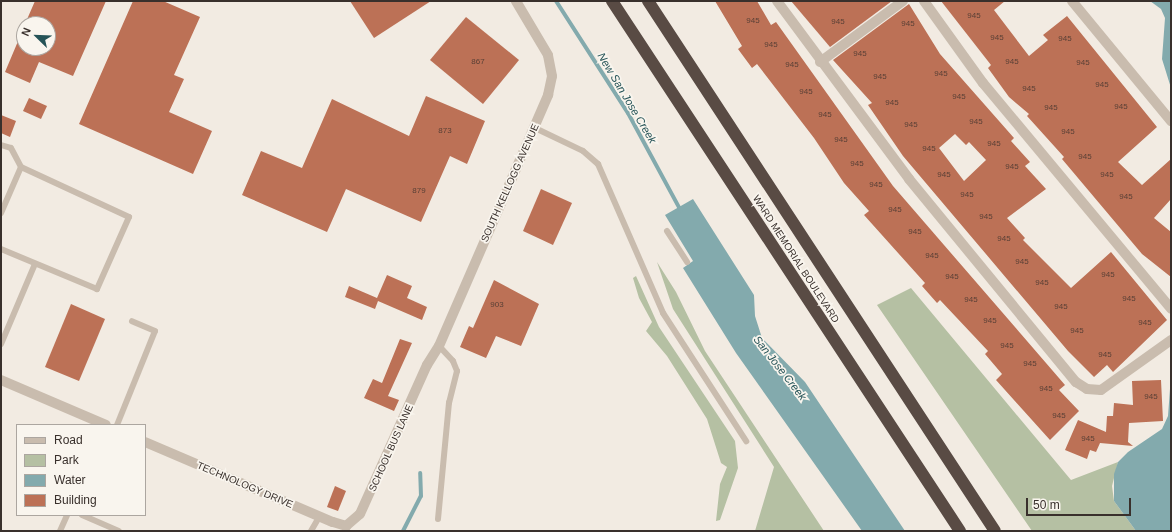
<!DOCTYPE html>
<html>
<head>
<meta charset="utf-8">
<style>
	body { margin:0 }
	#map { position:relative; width:1172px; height:532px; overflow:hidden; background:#f2ebe2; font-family:Arial,sans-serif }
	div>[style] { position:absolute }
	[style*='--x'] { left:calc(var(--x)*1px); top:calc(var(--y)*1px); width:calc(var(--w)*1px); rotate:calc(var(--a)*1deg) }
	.green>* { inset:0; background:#b5c0a3 }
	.water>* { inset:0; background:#83aaad }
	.stream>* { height:4px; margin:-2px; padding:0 2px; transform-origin:2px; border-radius:2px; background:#83aaad }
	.building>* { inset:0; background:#bc7156 }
	.service>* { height:6px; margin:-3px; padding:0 3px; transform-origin:3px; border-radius:3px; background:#c9bcae }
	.minor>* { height:10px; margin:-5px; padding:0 5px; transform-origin:5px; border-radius:5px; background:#c9bcae }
	.motorway>* { height:12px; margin:-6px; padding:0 6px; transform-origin:6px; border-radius:6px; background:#594b44 }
	span { translate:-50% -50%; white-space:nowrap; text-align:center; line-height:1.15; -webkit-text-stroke:3.5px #f9f5ee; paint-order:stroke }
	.number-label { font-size:8px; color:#5a4036 }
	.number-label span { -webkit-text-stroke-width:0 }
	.street-label { font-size:10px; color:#39302c }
	.water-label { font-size:11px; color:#255357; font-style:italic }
	.frame { position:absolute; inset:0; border:2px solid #39302c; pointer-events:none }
	.legend { position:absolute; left:16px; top:424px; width:130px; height:92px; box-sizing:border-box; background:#f9f5ee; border:1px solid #aca6a0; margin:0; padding:5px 7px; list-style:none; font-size:12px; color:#39302c }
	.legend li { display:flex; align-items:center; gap:8px; height:20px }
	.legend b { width:20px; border:1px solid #aca6a0 }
	.north { position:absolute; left:16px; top:16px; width:40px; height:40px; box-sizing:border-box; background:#f9f5ee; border:1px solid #aca6a0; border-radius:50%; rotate:293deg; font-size:11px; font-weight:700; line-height:16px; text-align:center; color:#39302c }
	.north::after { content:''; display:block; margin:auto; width:14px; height:18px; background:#255357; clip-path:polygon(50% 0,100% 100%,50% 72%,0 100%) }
	.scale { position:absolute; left:1026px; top:498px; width:105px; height:18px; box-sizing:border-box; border:2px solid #39302c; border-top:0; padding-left:5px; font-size:12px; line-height:14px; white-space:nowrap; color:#39302c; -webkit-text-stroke:3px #f9f5ee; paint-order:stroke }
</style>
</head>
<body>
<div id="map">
	<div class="green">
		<div style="clip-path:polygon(657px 262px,676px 292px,705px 351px,824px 531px,755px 531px,774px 467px,673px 309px)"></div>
		<div style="clip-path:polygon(636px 276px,659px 327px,735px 441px,738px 468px,720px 520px,716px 521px,720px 484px,727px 467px,721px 463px,707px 419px,667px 356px,646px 331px,652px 322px,639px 298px,633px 278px)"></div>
		<div style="clip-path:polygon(911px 288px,1071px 480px,1118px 462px,1112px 486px,1114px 501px,1136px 531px,1032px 531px,877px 305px)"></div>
	</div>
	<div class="water">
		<div style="clip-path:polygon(1150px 1px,1171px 1px,1171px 88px,1162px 59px,1165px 18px,1161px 9px)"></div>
		<div style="clip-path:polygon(693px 199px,754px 295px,755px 316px,762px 338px,805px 382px,905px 531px,862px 531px,736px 353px,683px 268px,693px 261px,665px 215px)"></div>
		<div style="clip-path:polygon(1171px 375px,1171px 531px,1136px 531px,1114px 501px,1114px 474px,1118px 462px,1128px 452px,1162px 429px,1168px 416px)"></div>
	</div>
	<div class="stream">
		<div style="--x:556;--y:1;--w:133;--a:57.3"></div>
		<div style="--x:628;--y:113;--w:111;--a:61.6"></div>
		<div style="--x:403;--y:531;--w:39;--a:-63"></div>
		<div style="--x:421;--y:496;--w:23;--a:-92"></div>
	</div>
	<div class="building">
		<div style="clip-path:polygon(35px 1px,106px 1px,73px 76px,39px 62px,30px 83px,5px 72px,24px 27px,24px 48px,48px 48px,48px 24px,25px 24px)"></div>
		<div style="clip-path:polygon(133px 1px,163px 1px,200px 17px,174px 75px,184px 79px,169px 112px,212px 131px,193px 174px,79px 124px)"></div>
		<div style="clip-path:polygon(350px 1px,431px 1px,374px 38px)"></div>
		<div style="clip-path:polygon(715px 1px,757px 1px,771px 25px,776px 22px,893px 186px,1065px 385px,1059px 390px,1079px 411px,1050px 440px,996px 380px,1002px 374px,985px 354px,988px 351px,940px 300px,937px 303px,922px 286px,925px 283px,864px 215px,869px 211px,844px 183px,814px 138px,757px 64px,752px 68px,738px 49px,742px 46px)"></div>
		<div style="clip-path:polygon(791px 1px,892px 1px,830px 47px)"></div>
		<div style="clip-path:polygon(941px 1px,1005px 1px,994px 10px,1029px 56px,1048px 40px,1043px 35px,1067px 16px,1157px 127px,1118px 162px,1142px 185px,1171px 159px,1171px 199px,1154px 218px,1171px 232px,1171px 277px,1142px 254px,1062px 159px,1064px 157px,1027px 116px,1029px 114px,1009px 97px,988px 68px,991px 65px)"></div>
		<div style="clip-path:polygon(evenodd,909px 4px,940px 54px,1014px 138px,1011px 141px,1030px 162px,1025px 166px,1046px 189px,1007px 218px,1025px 238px,1023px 240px,1071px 288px,1111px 252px,1167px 320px,1113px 372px,1107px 365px,1094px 377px,1068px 351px,903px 156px,868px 105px,872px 103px,833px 60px,909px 4px,955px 134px,966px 145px,969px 142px,986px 160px,964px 181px,939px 148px,955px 134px)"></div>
		<div style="clip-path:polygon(466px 17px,519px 60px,483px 104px,430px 60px)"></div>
		<div style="clip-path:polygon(426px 96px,485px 121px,467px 164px,450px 156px,421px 222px,346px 189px,327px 232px,242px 195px,261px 151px,302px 168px,332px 99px,409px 136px)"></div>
		<div style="clip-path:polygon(29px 98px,47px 106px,41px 119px,23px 111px)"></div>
		<div style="clip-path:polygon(1px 115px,16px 121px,10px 137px,1px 133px)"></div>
		<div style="clip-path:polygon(541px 189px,572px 203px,553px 245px,523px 231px)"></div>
		<div style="clip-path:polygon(387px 275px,412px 286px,407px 298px,427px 307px,422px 320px,378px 301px,375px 309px,345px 297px,349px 286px,377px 298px)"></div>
		<div style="clip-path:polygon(494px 280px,539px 304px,521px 346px,496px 336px,486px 358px,460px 347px,469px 326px,473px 328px)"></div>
		<div style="clip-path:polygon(71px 304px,105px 319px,79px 381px,45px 367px)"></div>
		<div style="clip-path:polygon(400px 339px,412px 343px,388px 396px,399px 400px,394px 411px,364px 398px,373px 379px,382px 383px)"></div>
		<div style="clip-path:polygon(1161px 380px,1163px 421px,1129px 423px,1128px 442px,1133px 446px,1100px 443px,1096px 452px,1090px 450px,1087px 459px,1065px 450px,1078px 420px,1106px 432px,1107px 416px,1113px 416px,1114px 403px,1133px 405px,1132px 381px)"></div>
		<div style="clip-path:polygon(335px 486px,346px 491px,338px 511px,327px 507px)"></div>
	</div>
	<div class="service">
		<div style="--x:535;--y:128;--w:53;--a:25.6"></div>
		<div style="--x:583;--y:151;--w:20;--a:41"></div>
		<div style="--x:598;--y:164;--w:163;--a:66.4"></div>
		<div style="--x:663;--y:313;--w:153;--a:57"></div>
		<div style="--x:1;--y:145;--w:10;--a:17"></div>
		<div style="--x:11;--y:148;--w:21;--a:62"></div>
		<div style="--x:21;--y:167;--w:119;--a:24.8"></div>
		<div style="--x:129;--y:217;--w:79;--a:114"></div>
		<div style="--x:97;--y:289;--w:104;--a:-157.4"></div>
		<div style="--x:1;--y:213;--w:50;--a:-66.5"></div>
		<div style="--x:667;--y:231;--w:37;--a:57"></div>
		<div style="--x:1;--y:344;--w:87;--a:-67"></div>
		<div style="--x:117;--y:425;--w:101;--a:-68"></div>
		<div style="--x:155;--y:331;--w:25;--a:-157"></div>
		<div style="--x:82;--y:515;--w:40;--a:23.4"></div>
		<div style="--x:438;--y:519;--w:117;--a:-84.6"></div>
		<div style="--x:449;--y:403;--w:33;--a:-76"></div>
		<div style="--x:457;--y:371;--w:11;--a:-112"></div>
		<div style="--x:453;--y:361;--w:21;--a:-133"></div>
		<div style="--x:60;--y:531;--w:17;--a:-66"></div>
		<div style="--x:311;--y:531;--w:16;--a:-60"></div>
	</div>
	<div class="minor">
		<div style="--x:777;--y:1;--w:222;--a:53.4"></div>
		<div style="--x:909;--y:179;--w:263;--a:50.6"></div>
		<div style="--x:1076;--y:382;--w:13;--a:32"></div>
		<div style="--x:1087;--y:389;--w:14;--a:4"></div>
		<div style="--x:1101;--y:390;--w:86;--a:-35.5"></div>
		<div style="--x:924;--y:1;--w:101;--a:54.3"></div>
		<div style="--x:983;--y:83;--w:294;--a:50.2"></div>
		<div style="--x:1072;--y:1;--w:156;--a:50.5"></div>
		<div style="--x:820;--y:62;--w:103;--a:-36.3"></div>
		<div style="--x:1;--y:380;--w:114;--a:23.2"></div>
		<div style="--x:145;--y:442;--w:204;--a:23.1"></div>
		<div style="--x:333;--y:522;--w:14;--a:17"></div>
		<div style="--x:346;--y:526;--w:18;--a:-41"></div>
		<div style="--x:360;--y:514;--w:163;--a:-65.8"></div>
		<div style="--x:427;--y:365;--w:22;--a:-58"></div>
		<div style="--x:439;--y:346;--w:274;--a:-66.5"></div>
		<div style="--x:548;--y:95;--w:19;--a:-78"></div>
		<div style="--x:552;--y:76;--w:21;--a:-101"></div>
		<div style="--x:548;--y:55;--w:63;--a:-120.7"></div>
	</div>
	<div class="motorway">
		<div style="--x:612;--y:1;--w:634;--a:56.71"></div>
		<div style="--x:648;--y:1;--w:633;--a:56.79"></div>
	</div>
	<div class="number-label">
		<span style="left:974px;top:16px">945</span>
		<span style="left:753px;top:21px">945</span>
		<span style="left:838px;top:22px">945</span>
		<span style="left:908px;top:24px">945</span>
		<span style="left:997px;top:38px">945</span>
		<span style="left:1065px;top:39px">945</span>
		<span style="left:771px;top:45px">945</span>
		<span style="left:860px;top:54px">945</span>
		<span style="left:478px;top:62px">867</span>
		<span style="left:1012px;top:62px">945</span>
		<span style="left:1083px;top:63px">945</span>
		<span style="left:792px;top:65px">945</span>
		<span style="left:941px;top:74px">945</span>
		<span style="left:880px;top:77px">945</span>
		<span style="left:1102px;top:85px">945</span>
		<span style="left:1029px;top:89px">945</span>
		<span style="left:806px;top:92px">945</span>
		<span style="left:959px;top:97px">945</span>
		<span style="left:892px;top:103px">945</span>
		<span style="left:1121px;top:107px">945</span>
		<span style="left:1051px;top:108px">945</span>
		<span style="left:825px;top:115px">945</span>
		<span style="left:976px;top:122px">945</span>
		<span style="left:911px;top:125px">945</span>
		<span style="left:445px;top:131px">873</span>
		<span style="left:1068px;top:132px">945</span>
		<span style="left:841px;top:140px">945</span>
		<span style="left:994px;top:144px">945</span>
		<span style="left:929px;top:149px">945</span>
		<span style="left:1085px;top:157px">945</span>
		<span style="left:857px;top:164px">945</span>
		<span style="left:1012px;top:167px">945</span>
		<span style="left:944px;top:175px">945</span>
		<span style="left:1107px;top:175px">945</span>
		<span style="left:876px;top:185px">945</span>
		<span style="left:419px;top:191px">879</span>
		<span style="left:967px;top:195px">945</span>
		<span style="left:1126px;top:197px">945</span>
		<span style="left:895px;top:210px">945</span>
		<span style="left:986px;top:217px">945</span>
		<span style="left:915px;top:232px">945</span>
		<span style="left:1004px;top:239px">945</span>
		<span style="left:932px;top:256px">945</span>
		<span style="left:1022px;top:262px">945</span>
		<span style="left:1108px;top:275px">945</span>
		<span style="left:952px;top:277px">945</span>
		<span style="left:1042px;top:283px">945</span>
		<span style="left:1129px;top:299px">945</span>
		<span style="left:971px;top:300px">945</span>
		<span style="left:497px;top:305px">903</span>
		<span style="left:1061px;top:307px">945</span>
		<span style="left:990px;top:321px">945</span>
		<span style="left:1145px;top:323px">945</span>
		<span style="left:1077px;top:331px">945</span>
		<span style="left:1007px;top:346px">945</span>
		<span style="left:1105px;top:355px">945</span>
		<span style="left:1030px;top:364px">945</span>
		<span style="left:1046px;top:389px">945</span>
		<span style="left:1151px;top:397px">945</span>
		<span style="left:1059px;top:416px">945</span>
		<span style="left:1088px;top:439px">945</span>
	</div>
	<div class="street-label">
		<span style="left:510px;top:183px;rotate:-66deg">SOUTH KELLOGG AVENUE</span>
		<span style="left:796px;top:259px;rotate:57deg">WARD MEMORIAL BOULEVARD</span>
		<span style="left:391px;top:448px;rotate:-66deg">SCHOOL BUS LANE</span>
		<span style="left:245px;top:485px;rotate:23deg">TECHNOLOGY DRIVE</span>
	</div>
	<div class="water-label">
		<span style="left:627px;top:98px;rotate:59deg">New San Jose Creek</span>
		<span style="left:780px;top:368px;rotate:52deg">San Jose Creek</span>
	</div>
	<div class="frame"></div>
	<ul class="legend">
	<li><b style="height:5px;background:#c9bcae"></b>Road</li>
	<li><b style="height:11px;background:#b5c0a3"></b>Park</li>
	<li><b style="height:11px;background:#83aaad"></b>Water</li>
	<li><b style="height:11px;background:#bc7156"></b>Building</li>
	</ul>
	<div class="north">N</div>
	<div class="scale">50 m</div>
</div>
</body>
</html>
